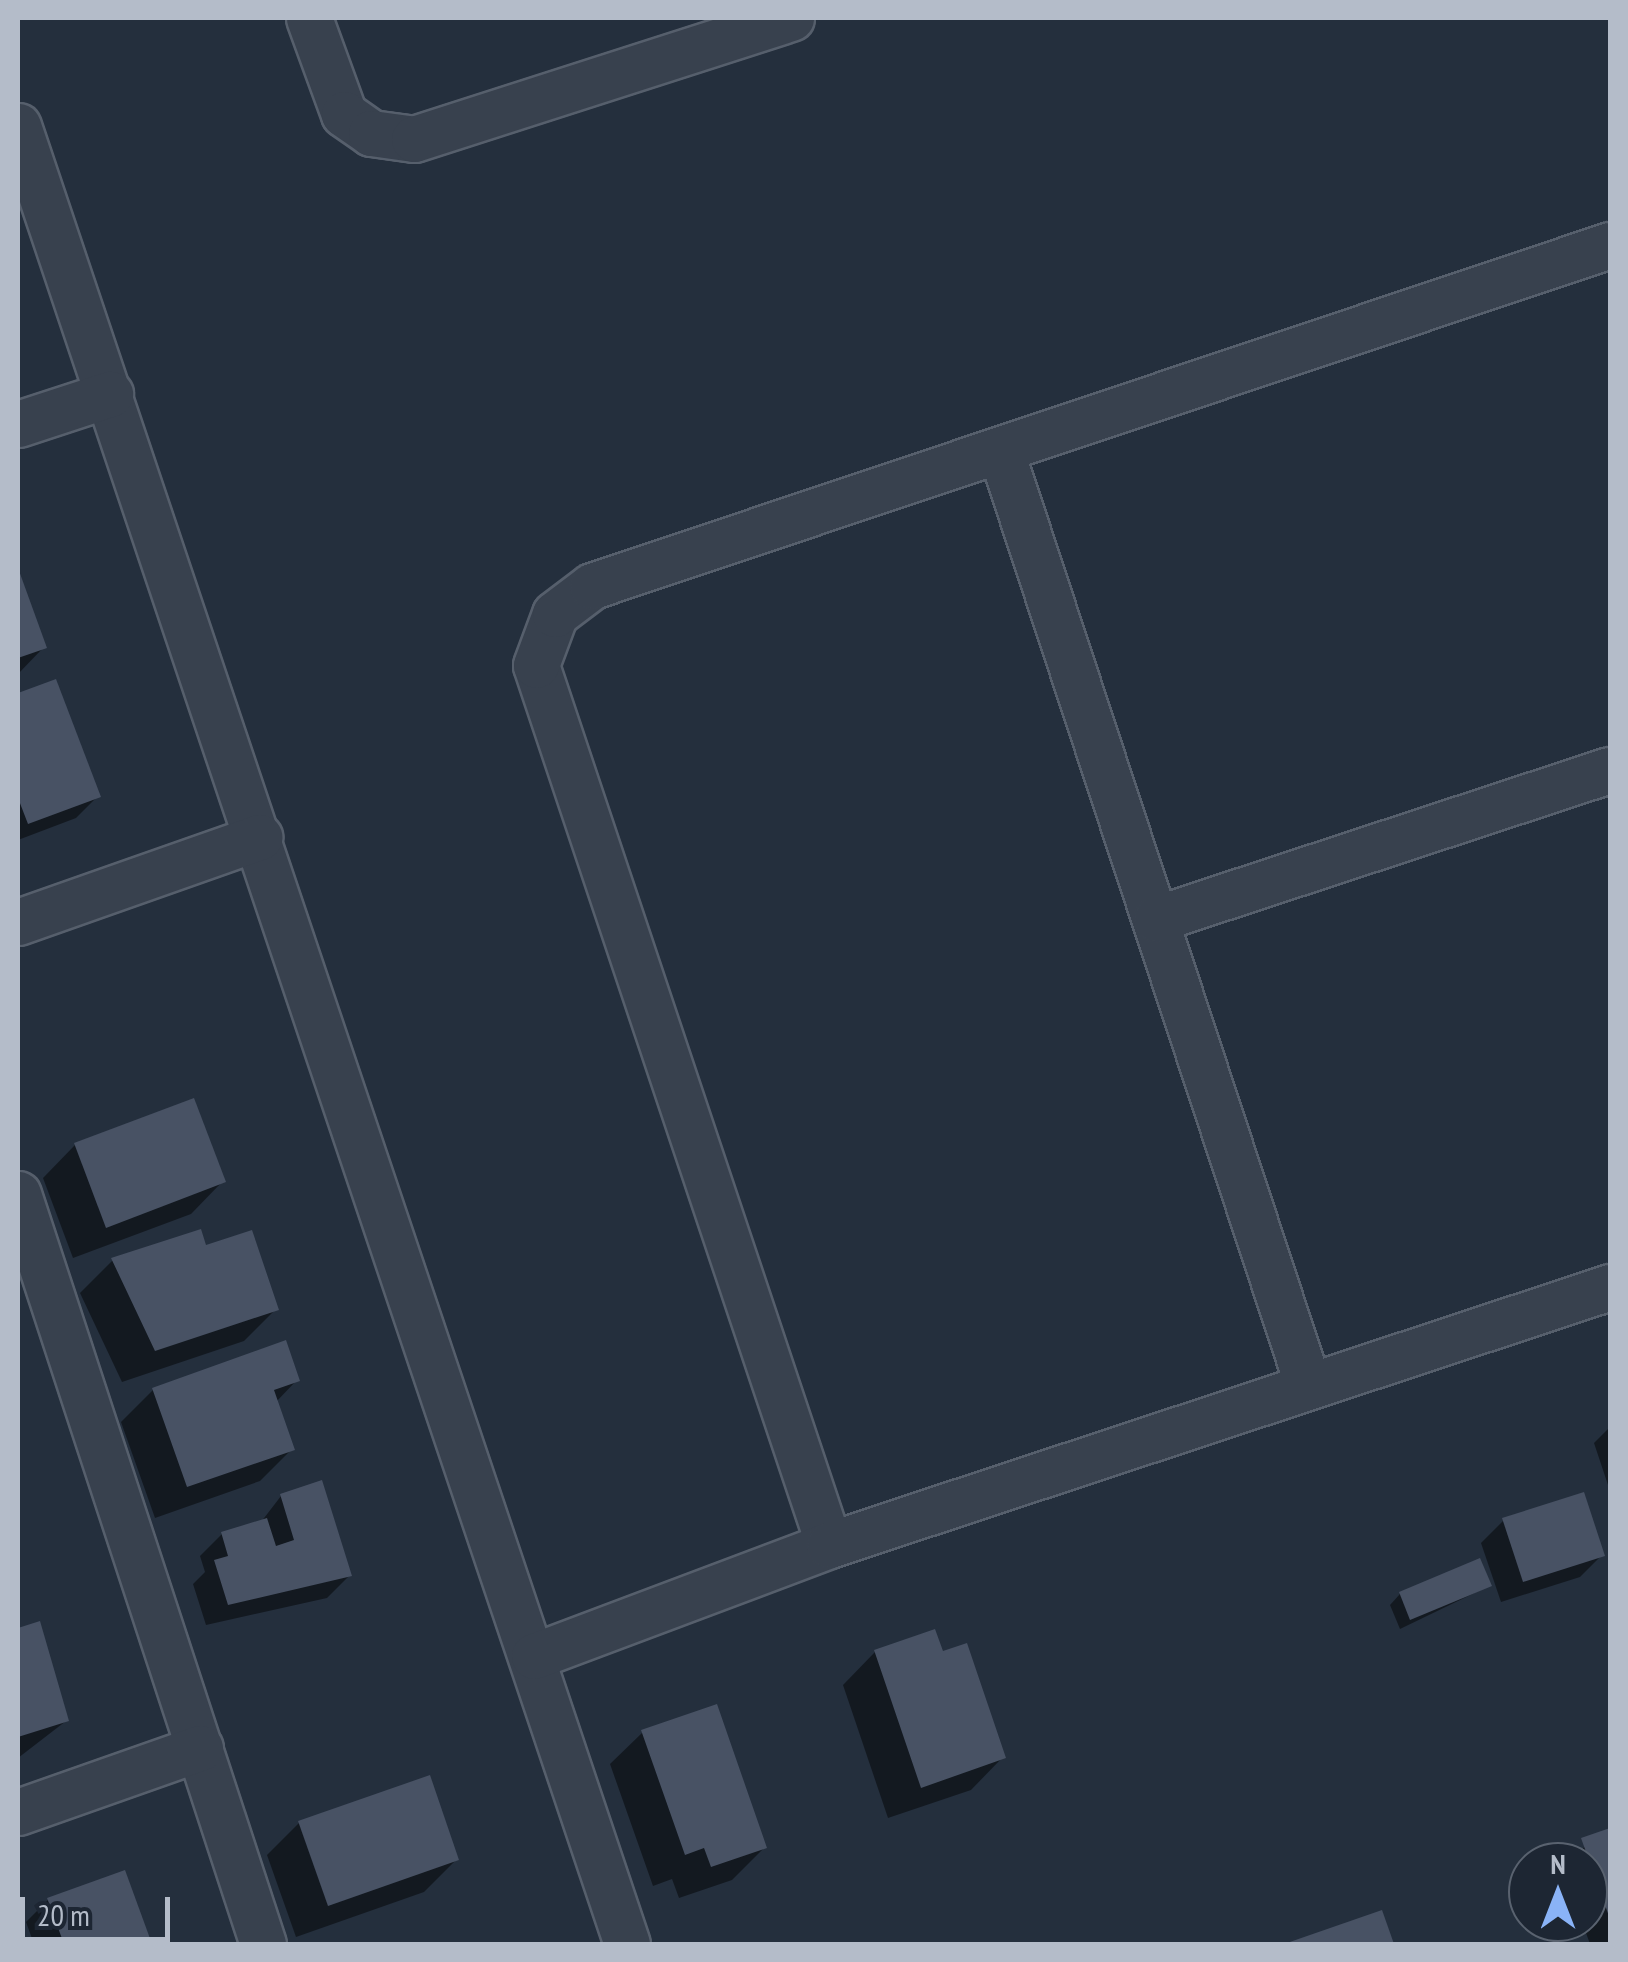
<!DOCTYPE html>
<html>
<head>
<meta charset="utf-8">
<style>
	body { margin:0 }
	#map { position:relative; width:1628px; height:1962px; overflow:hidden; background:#242f3d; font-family:"PT Sans Narrow",sans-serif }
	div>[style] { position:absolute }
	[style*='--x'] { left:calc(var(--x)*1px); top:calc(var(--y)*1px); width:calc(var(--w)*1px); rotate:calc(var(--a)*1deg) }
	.shadow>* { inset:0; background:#0007 }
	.building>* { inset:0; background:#485264 }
	.roads { filter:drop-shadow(2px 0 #565f6c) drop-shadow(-2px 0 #565f6c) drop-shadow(0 2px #565f6c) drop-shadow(0 -2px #565f6c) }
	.minor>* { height:45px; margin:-22.5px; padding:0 22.5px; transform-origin:22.5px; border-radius:22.5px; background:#38414e }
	span { translate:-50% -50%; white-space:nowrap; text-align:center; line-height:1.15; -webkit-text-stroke:8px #1d2633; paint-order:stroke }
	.frame { position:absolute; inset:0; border:20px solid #b4bcc9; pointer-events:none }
	.north { position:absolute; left:1508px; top:1842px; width:100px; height:100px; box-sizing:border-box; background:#1d2633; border:2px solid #59626f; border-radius:50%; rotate:0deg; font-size:28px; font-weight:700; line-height:40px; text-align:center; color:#b4bcc9 }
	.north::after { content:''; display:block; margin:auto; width:35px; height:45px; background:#8ab3f7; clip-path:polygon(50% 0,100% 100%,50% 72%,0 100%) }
	.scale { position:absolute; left:20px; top:1897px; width:150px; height:45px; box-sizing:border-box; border:5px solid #b4bcc9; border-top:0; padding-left:12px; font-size:30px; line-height:35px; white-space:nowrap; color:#b4bcc9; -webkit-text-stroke:8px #1d2633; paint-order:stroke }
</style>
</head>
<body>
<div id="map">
	<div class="shadow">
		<div style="clip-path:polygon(18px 575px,44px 647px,18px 674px)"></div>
		<div style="clip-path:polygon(54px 682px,98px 796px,76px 818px,18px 840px,18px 696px)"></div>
		<div style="clip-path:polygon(75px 1145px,223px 1181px,191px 1214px,73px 1258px,43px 1178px)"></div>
		<div style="clip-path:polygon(205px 1248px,276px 1309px,244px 1341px,122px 1382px,80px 1293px,112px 1261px)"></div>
		<div style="clip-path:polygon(297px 1380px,276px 1402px,292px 1449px,260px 1481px,155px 1518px,121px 1422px,153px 1390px)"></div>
		<div style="clip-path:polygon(1610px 1427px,1610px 1491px,1594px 1443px)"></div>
		<div style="clip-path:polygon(281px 1496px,349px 1576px,327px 1598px,206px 1625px,193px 1584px,205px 1572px,200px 1556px,222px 1534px,261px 1522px)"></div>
		<div style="clip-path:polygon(1503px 1521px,1602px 1555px,1580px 1577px,1501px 1602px,1481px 1543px)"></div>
		<div style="clip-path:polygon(1489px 1586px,1400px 1629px,1390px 1605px,1400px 1594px)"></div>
		<div style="clip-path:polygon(38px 1624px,66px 1721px,18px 1758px,18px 1630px)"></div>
		<div style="clip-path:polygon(875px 1652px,941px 1654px,1003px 1757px,971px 1790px,888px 1818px,843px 1685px)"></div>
		<div style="clip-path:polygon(643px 1732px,764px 1848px,732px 1880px,679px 1898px,672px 1879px,653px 1886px,610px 1764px)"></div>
		<div style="clip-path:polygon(299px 1823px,457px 1859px,424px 1892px,296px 1937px,267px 1855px)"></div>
		<div style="clip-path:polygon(1610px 1831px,1610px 1944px,1590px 1944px,1582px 1922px,1588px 1862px,1561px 1862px)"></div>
		<div style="clip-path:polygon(123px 1873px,149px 1944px,34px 1944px,26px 1922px,48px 1900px)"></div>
		<div style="clip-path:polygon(1381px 1914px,1391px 1944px,1290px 1944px)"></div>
	</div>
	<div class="building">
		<div style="clip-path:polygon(18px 568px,47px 648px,18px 658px)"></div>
		<div style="clip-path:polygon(56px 679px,101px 797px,28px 824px,18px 798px,18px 693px)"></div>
		<div style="clip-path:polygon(194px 1098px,226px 1182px,106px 1228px,74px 1143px)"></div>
		<div style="clip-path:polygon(201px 1229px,206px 1245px,252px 1230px,279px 1310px,155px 1351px,111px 1258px)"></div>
		<div style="clip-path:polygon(286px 1340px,300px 1381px,274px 1390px,295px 1450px,187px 1487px,152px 1388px)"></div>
		<div style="clip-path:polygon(322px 1480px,352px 1576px,228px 1605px,214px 1560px,228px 1556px,221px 1532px,267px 1518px,276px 1546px,294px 1540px,280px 1494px)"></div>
		<div style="clip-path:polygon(1584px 1492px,1605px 1556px,1523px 1582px,1502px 1518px)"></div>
		<div style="clip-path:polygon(1480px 1558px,1492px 1586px,1410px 1620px,1399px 1592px)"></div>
		<div style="clip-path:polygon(40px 1621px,69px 1721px,18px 1737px,18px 1628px)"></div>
		<div style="clip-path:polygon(935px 1629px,943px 1651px,967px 1643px,1006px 1758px,921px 1788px,874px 1650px)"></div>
		<div style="clip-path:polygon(717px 1704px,767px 1848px,711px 1867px,704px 1848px,685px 1855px,641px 1730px)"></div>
		<div style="clip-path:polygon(430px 1775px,459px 1860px,328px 1906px,298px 1821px)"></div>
		<div style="clip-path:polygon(1610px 1828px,1610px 1919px,1581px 1838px)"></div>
		<div style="clip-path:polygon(125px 1870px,152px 1944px,64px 1944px,47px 1898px)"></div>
		<div style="clip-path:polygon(1382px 1910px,1394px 1944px,1284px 1944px)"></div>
	</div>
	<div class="roads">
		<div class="minor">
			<div style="--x:309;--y:18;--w:102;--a:70"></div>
			<div style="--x:344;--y:114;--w:33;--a:35"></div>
			<div style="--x:371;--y:133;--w:43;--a:7.9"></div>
			<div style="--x:414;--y:139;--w:396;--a:-17.8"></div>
			<div style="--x:18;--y:126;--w:1917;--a:71.48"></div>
			<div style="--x:18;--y:424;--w:97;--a:-18.1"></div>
			<div style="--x:1001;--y:452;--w:982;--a:71.79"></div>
			<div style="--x:1156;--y:919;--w:478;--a:-18.2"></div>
			<div style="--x:18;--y:922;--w:256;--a:-19.4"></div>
			<div style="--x:18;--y:1194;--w:789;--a:71.91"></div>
			<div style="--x:829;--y:1545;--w:927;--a:-108.42"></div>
			<div style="--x:536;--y:665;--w:54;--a:-69.6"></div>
			<div style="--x:555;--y:614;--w:46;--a:-37.1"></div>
			<div style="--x:592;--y:586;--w:1074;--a:-18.52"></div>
			<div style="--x:534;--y:1656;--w:315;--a:-20.6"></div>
			<div style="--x:829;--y:1545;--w:823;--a:-18.28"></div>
			<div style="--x:18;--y:1812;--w:193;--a:-19.4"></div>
		</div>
	</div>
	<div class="frame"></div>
	<div class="north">N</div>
	<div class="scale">20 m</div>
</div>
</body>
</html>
